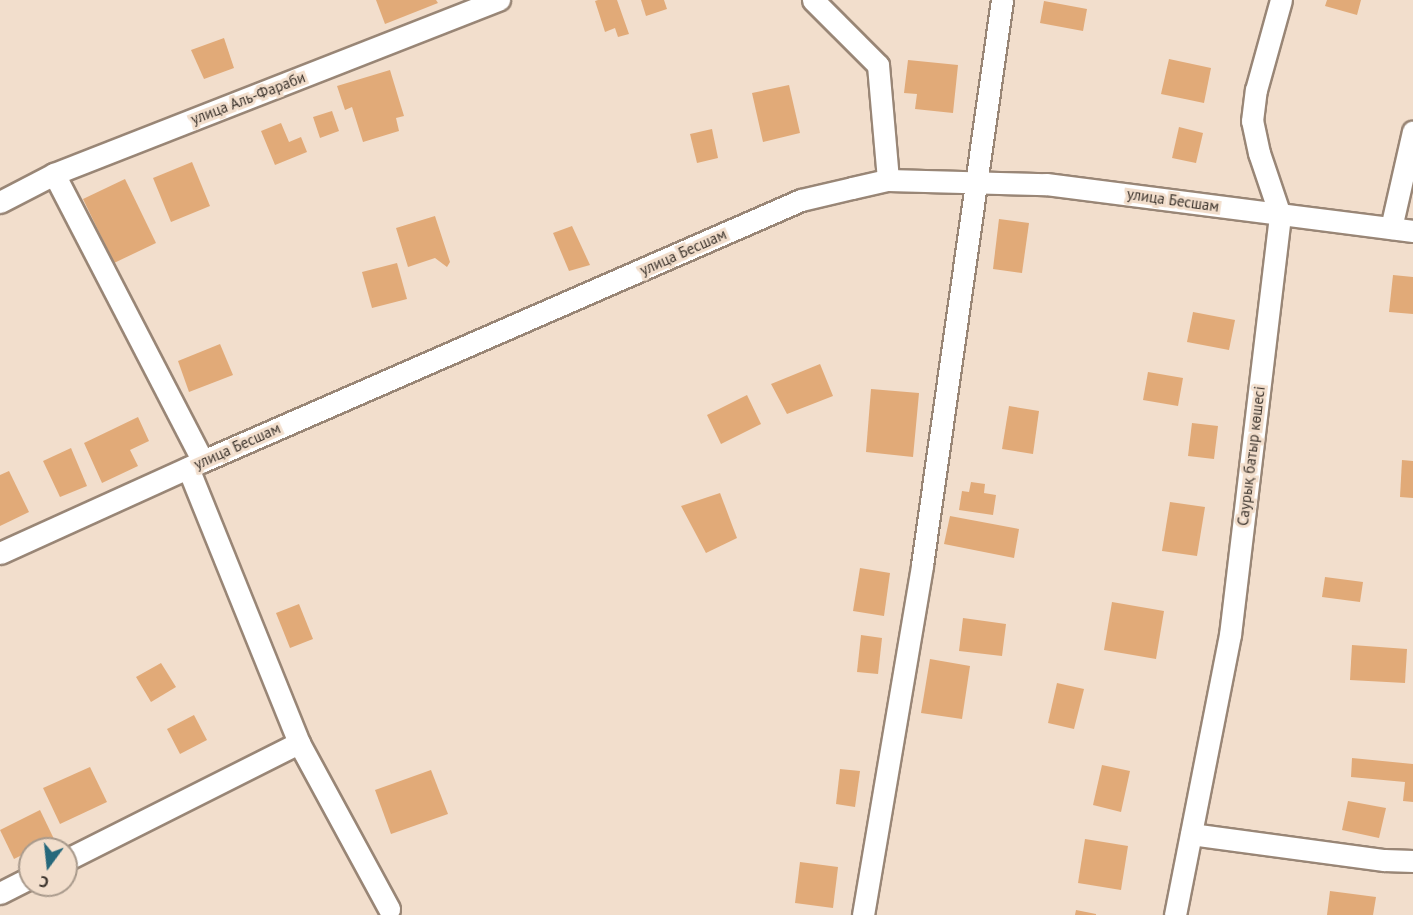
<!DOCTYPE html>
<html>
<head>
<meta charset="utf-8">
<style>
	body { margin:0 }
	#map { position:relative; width:1413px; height:915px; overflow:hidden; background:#f2decc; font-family:"PT Sans",sans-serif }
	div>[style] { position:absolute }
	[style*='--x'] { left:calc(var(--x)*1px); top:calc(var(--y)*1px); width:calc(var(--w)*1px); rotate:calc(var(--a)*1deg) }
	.building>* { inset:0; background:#e1aa78 }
	.roads { filter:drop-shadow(2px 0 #998676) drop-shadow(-2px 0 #998676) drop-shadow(0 2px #998676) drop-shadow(0 -2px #998676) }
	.minor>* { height:21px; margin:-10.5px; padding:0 10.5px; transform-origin:10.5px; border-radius:10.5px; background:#fff }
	span { translate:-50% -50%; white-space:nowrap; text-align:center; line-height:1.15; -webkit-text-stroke:6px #f2decc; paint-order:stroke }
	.street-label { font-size:15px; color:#3c342d }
	.north { position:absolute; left:18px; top:837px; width:60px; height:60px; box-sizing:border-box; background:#f2decc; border:2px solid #a99a8c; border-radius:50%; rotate:195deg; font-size:16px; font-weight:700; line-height:24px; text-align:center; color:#3c342d }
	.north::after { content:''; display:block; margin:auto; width:21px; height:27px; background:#26687b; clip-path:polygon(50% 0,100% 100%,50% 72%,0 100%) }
</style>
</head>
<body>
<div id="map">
	<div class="building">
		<div style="clip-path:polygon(376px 0,436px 0,438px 3px,385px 24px)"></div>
		<div style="clip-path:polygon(598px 0,617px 0,629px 34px,618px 37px,615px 28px,605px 32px,595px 1px)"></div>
		<div style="clip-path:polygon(641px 0,664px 0,667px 9px,646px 16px)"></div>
		<div style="clip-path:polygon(1327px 0,1361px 0,1357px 15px,1325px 6px)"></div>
		<div style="clip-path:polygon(1044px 1px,1087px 9px,1083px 31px,1040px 23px)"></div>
		<div style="clip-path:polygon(224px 38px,234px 68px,204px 79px,191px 50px)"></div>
		<div style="clip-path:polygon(1169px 59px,1211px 68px,1204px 103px,1161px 94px)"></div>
		<div style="clip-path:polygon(908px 60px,958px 65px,953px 113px,915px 109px,917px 94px,904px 93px)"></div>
		<div style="clip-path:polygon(390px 70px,404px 116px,396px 118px,399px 131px,363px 142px,352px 107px,345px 110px,337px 86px)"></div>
		<div style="clip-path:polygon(789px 85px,800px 133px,763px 142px,752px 93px)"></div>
		<div style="clip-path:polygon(332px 111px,339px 131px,320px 138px,313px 117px)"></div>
		<div style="clip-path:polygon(281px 123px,289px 142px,301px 137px,307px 152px,275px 165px,261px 131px)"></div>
		<div style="clip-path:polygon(1179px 127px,1203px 133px,1196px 163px,1172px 158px)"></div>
		<div style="clip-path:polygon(712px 129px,718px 158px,697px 163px,690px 134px)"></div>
		<div style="clip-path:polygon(192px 162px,210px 206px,171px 222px,153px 178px)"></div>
		<div style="clip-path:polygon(125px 179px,156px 243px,114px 263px,83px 199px)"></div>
		<div style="clip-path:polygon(435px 216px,450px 262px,447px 267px,435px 258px,408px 267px,396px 228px)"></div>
		<div style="clip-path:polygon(999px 219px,1029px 223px,1022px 273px,993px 269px)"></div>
		<div style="clip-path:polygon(572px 226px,590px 265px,569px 271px,553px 233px)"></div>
		<div style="clip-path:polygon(397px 263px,407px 299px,372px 308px,362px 272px)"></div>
		<div style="clip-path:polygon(1393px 275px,1413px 277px,1413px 314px,1389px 312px)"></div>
		<div style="clip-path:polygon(1193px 312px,1235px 320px,1229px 350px,1187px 342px)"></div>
		<div style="clip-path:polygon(220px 344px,233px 375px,189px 392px,178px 361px)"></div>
		<div style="clip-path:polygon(820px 364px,833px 396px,787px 414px,771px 384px)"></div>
		<div style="clip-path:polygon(1148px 372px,1183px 378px,1178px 406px,1143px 400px)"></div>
		<div style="clip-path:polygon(871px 389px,919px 393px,913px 457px,866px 452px)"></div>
		<div style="clip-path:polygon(747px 395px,761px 424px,721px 444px,707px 415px)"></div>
		<div style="clip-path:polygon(1009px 406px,1039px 411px,1033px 454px,1002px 449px)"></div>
		<div style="clip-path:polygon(138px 417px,149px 441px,130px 450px,138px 466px,102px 483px,84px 443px)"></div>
		<div style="clip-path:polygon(1192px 423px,1218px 426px,1214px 459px,1188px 456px)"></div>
		<div style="clip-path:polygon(71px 448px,87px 486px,60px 497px,43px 461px)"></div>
		<div style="clip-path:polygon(1402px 460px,1413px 461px,1413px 498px,1400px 497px)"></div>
		<div style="clip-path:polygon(9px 471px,29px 512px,0 526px,0 475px)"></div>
		<div style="clip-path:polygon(971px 482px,985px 484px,984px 493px,996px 495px,993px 515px,959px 510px,962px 491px,969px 492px)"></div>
		<div style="clip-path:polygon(720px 493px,737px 538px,706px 553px,681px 506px)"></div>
		<div style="clip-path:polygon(1170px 502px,1205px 507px,1197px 556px,1162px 551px)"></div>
		<div style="clip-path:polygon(950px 516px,1019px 529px,1014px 558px,944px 544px)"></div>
		<div style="clip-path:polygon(860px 568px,890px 573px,884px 616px,853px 611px)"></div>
		<div style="clip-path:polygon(1325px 577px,1363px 582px,1360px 602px,1322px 597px)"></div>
		<div style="clip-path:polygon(1112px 602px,1164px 611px,1156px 659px,1104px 650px)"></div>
		<div style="clip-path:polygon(299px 604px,313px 639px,290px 648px,276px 613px)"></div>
		<div style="clip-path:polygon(963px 618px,1006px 624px,1002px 656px,959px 651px)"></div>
		<div style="clip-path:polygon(861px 635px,882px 638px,878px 674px,857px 672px)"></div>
		<div style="clip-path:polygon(1352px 645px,1407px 649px,1405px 683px,1350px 680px)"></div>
		<div style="clip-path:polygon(930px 659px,970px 666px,962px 719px,921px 713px)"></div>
		<div style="clip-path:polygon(161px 663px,176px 687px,151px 702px,136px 677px)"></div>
		<div style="clip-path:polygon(1057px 683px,1084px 689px,1074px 729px,1048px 723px)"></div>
		<div style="clip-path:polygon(194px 715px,207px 740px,180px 754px,167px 729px)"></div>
		<div style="clip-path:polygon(1352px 758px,1413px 764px,1413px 802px,1403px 801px,1405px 782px,1351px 777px)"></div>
		<div style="clip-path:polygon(1102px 765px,1130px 771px,1121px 812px,1093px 805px)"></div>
		<div style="clip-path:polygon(90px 767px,107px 802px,60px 824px,43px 788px)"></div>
		<div style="clip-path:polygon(840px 769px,860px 771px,855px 807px,836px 804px)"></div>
		<div style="clip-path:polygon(431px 770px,448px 814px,391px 834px,375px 790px)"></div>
		<div style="clip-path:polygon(1348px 801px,1386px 808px,1379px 838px,1342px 830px)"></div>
		<div style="clip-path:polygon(40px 810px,54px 839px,14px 859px,0 830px)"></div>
		<div style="clip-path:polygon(1085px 839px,1128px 846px,1121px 890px,1078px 883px)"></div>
		<div style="clip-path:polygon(800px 862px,838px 867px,833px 908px,795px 903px)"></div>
		<div style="clip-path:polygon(1330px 891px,1376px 897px,1373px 915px,1327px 915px)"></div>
		<div style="clip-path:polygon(1076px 910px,1096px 914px,1096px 915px,1075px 915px)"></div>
	</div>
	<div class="roads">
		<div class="minor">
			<div style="--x:813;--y:0;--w:92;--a:45"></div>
			<div style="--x:878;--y:65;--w:115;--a:85"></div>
			<div style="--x:54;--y:174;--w:323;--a:62.6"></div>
			<div style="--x:0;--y:202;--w:61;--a:-27.4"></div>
			<div style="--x:54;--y:174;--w:478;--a:-21.4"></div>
			<div style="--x:1391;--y:228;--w:99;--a:-77.2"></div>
			<div style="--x:188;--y:468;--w:297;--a:68"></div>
			<div style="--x:299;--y:743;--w:189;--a:61.5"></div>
			<div style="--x:0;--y:553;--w:223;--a:-24.4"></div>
			<div style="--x:203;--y:461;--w:652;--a:-23.58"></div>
			<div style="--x:801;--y:200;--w:52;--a:-13.2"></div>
			<div style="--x:852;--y:188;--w:37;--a:-13"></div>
			<div style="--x:888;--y:180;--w:158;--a:1.5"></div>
			<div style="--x:1046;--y:184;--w:370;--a:7.3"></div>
			<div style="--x:1191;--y:834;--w:195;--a:7.7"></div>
			<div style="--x:1384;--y:860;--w:29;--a:2"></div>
			<div style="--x:66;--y:860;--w:261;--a:-26.7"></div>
			<div style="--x:0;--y:893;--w:34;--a:-27"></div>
			<div style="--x:863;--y:915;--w:355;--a:-80.4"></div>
			<div style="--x:922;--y:565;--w:571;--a:-81.94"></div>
			<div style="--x:1175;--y:915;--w:285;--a:-78.9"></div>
			<div style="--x:1230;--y:635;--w:423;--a:-83.2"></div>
			<div style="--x:1280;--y:215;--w:65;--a:-108.7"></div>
			<div style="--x:1259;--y:153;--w:33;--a:-102"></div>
			<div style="--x:1252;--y:121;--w:31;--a:-83"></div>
			<div style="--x:1256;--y:90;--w:93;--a:-74.5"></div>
		</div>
	</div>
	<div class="street-label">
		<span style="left:248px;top:98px;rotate:-21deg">улица Аль-Фараби</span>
		<span style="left:1173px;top:200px;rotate:8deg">улица Бесшам</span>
		<span style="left:683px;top:252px;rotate:-24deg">улица Бесшам</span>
		<span style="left:237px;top:446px;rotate:-24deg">улица Бесшам</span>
		<span style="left:1251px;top:456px;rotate:-83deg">Саурық батыр көшесі</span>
	</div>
	<div class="north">С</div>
</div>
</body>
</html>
